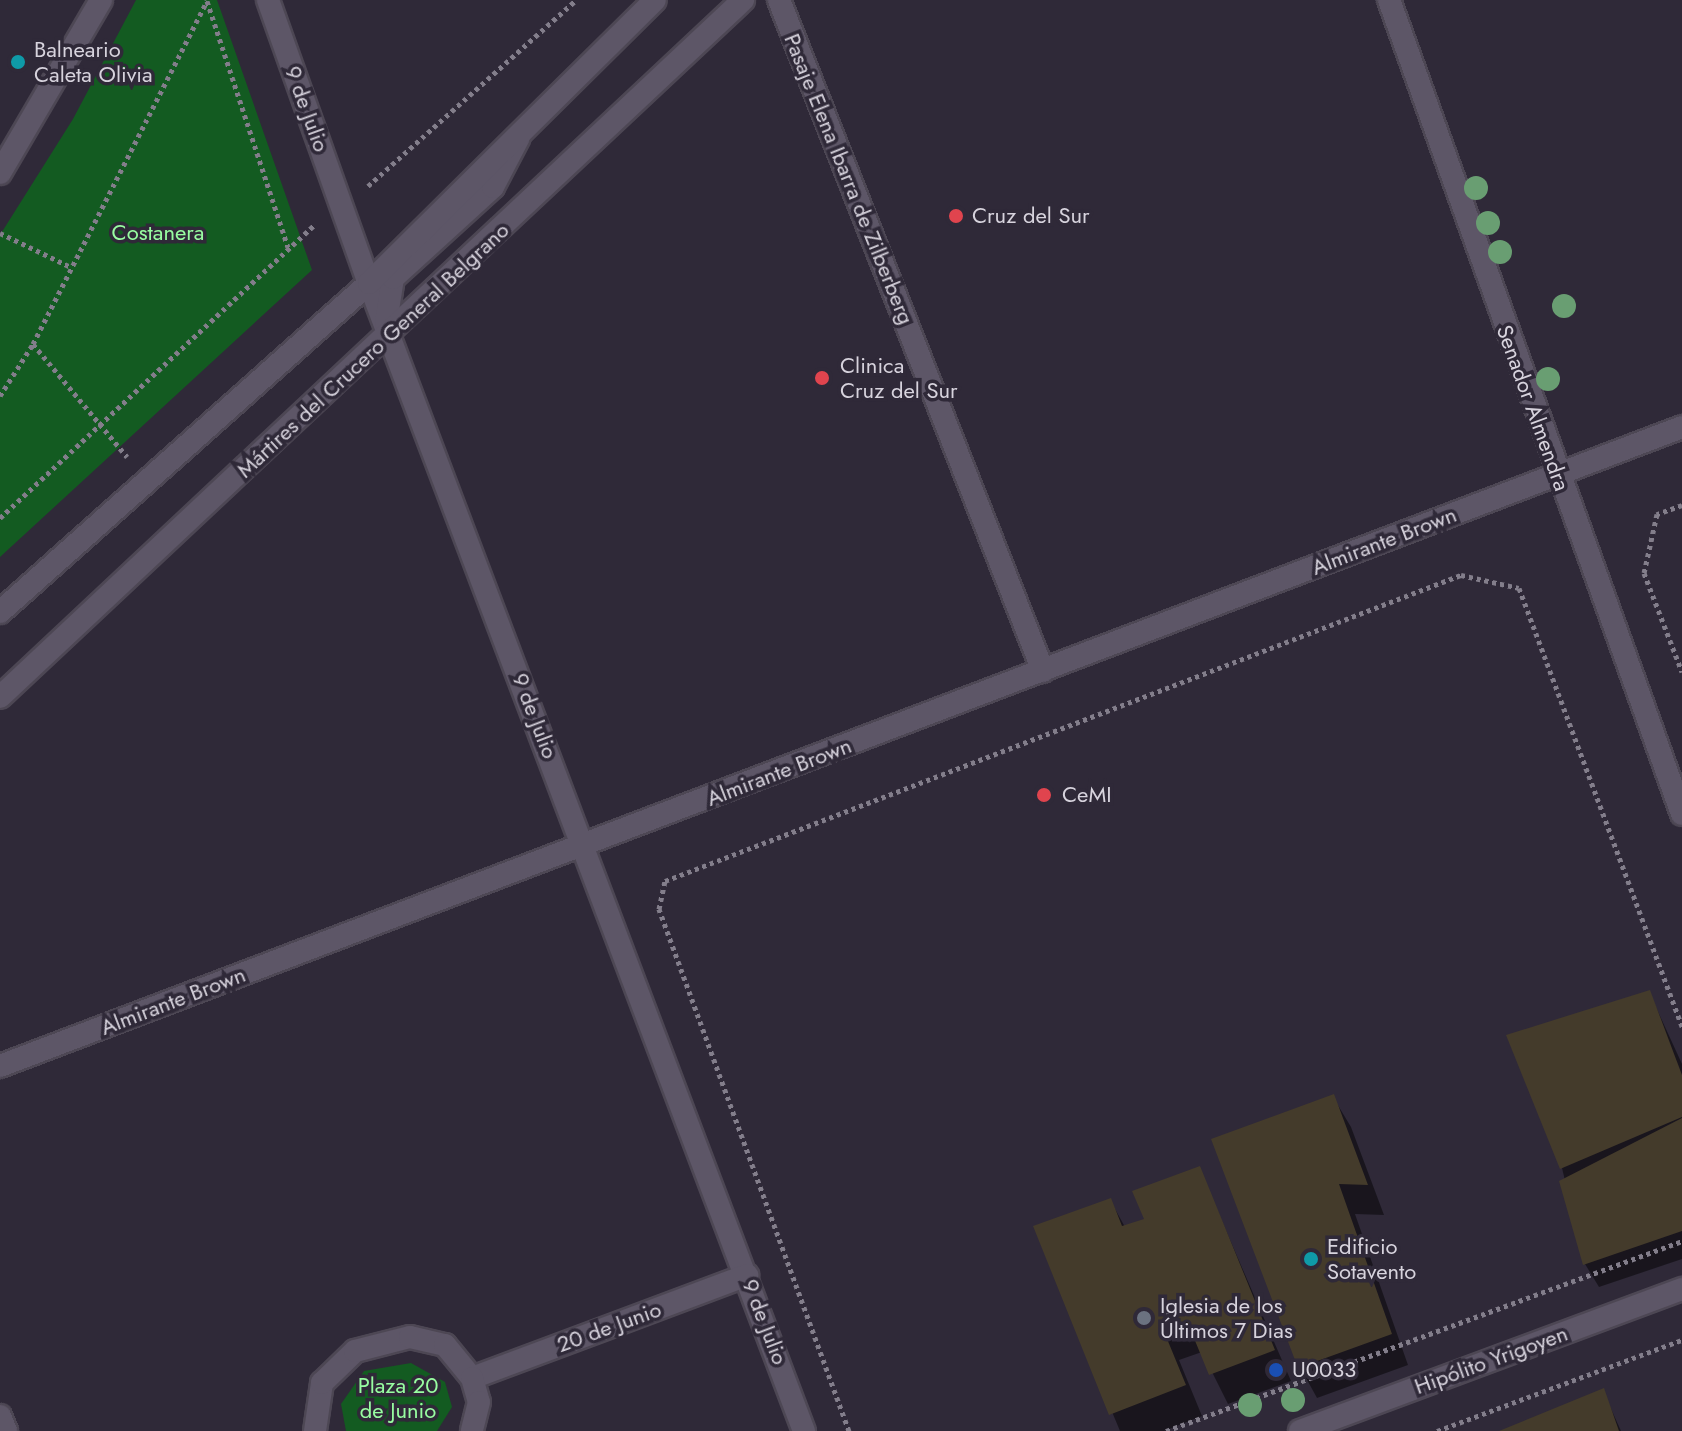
<!DOCTYPE html>
<html>
<head>
<meta charset="utf-8">
<style>
	body { margin:0 }
	#map { position:relative; width:1682px; height:1431px; overflow:hidden; background:#2f2938; font-family:Jost,sans-serif }
	div>[style] { position:absolute }
	[style*='--x'] { left:calc(var(--x)*1px); top:calc(var(--y)*1px); width:calc(var(--w)*1px); rotate:calc(var(--a)*1deg) }
	.green>* { inset:0; background:#135b21 }
	.shadow>* { inset:0; background:#0007 }
	.building>* { inset:0; background:#443b2b }
	.path>* { height:5px; margin-top:-2.5px; transform-origin:0; background:repeating-linear-gradient(90deg,#837e8b 0 4px,transparent 0 8px) }
	.roads { filter:drop-shadow(2px 0 #4d4754) drop-shadow(-2px 0 #4d4754) drop-shadow(0 2px #4d4754) drop-shadow(0 -2px #4d4754) }
	.service>* { height:22px; margin:-11px; padding:0 11px; transform-origin:11px; border-radius:11px; background:#5d5667 }
	.minor>* { height:22px; margin:-11px; padding:0 11px; transform-origin:11px; border-radius:11px; background:#5d5667 }
	.tertiary>* { height:22px; margin:-11px; padding:0 11px; transform-origin:11px; border-radius:11px; background:#5d5667 }
	.trees>* { width:24px; height:24px; margin:-12px; border-radius:50%; background:#699e72 }
	.dots>* { width:22px; height:22px; translate:-50% -50%; box-sizing:border-box; border:4px solid #2f2938; border-radius:50% }
	span { translate:-50% -50%; white-space:nowrap; text-align:center; line-height:1.15; -webkit-text-stroke:7px #2f2938; paint-order:stroke }
	.poi-label { font-size:22px; color:#d7d3dd }
	.left { translate:0 -50%; text-align:left }
	.street-label { font-size:22px; color:#d7d3dd }
	.park-label { font-size:22px; color:#98fda1 }
</style>
</head>
<body>
<div id="map">
	<div class="green">
		<div style="clip-path:polygon(136px 0,217px 0,312px 270px,0 557px,0 235px,73px 119px)"></div>
		<div style="clip-path:polygon(411px 1363px,445px 1382px,452px 1407px,437px 1431px,346px 1431px,341px 1404px,364px 1371px)"></div>
	</div>
	<div class="shadow">
		<div style="clip-path:polygon(1649px 992px,1682px 1064px,1682px 1259px,1599px 1287px,1585px 1264px,1562px 1168px)"></div>
		<div style="clip-path:polygon(1333px 1097px,1351px 1127px,1384px 1215px,1355px 1214px,1408px 1365px,1317px 1398px,1300px 1367px)"></div>
		<div style="clip-path:polygon(1199px 1168px,1291px 1381px,1228px 1404px,1202px 1352px,1179px 1360px,1202px 1416px,1164px 1431px,1120px 1431px,1035px 1227px,1110px 1200px,1125px 1227px,1147px 1220px)"></div>
		<div style="clip-path:polygon(1603px 1391px,1621px 1431px,1504px 1431px)"></div>
	</div>
	<div class="building">
		<div style="clip-path:polygon(1650px 990px,1682px 1075px,1682px 1117px,1560px 1169px,1506px 1035px)"></div>
		<div style="clip-path:polygon(1334px 1094px,1368px 1185px,1339px 1184px,1392px 1334px,1298px 1368px,1211px 1139px)"></div>
		<div style="clip-path:polygon(1682px 1118px,1682px 1231px,1583px 1265px,1559px 1181px)"></div>
		<div style="clip-path:polygon(1200px 1166px,1275px 1350px,1209px 1375px,1187px 1321px,1163px 1329px,1186px 1385px,1109px 1415px,1033px 1226px,1111px 1198px,1122px 1226px,1144px 1219px,1132px 1191px)"></div>
		<div style="clip-path:polygon(1604px 1388px,1619px 1431px,1499px 1431px)"></div>
	</div>
	<div class="path">
		<div style="--x:207;--y:1;--w:259;--a:71.8"></div>
		<div style="--x:368;--y:186;--w:279;--a:-41.8"></div>
		<div style="--x:0;--y:233;--w:79;--a:25.6"></div>
		<div style="--x:33;--y:344;--w:147;--a:50.2"></div>
		<div style="--x:0;--y:396;--w:62;--a:-57.6"></div>
		<div style="--x:33;--y:344;--w:385;--a:-63.1"></div>
		<div style="--x:1682;--y:505;--w:27;--a:160"></div>
		<div style="--x:1657;--y:514;--w:60;--a:102.4"></div>
		<div style="--x:1644;--y:573;--w:106;--a:69"></div>
		<div style="--x:0;--y:518;--w:431;--a:-43"></div>
		<div style="--x:849;--y:1431;--w:556;--a:-110"></div>
		<div style="--x:659;--y:909;--w:29;--a:-78"></div>
		<div style="--x:665;--y:881;--w:853;--a:-21.03"></div>
		<div style="--x:1461;--y:575;--w:59;--a:12.6"></div>
		<div style="--x:1519;--y:588;--w:468;--a:69.6"></div>
		<div style="--x:1166;--y:1431;--w:550;--a:-20.21"></div>
		<div style="--x:1437;--y:1431;--w:261;--a:-20.4"></div>
	</div>
	<div class="roads">
		<div class="service">
			<div style="--x:779;--y:0;--w:721;--a:68.52"></div>
		</div>
		<div class="minor">
			<div style="--x:268;--y:0;--w:300;--a:70.4"></div>
			<div style="--x:369;--y:283;--w:1228;--a:69.25"></div>
			<div style="--x:0;--y:173;--w:200;--a:-59.7"></div>
			<div style="--x:386;--y:323;--w:46;--a:-81.2"></div>
			<div style="--x:393;--y:278;--w:135;--a:-42.3"></div>
			<div style="--x:493;--y:187;--w:56;--a:-62.5"></div>
			<div style="--x:0;--y:1066;--w:1799;--a:-20.8"></div>
			<div style="--x:472;--y:1378;--w:294;--a:-20.5"></div>
			<div style="--x:0;--y:1416;--w:16;--a:68"></div>
			<div style="--x:315;--y:1431;--w:49;--a:-81.7"></div>
			<div style="--x:322;--y:1383;--w:46;--a:-44.1"></div>
			<div style="--x:355;--y:1351;--w:57;--a:-14.3"></div>
			<div style="--x:410;--y:1337;--w:36;--a:13"></div>
			<div style="--x:445;--y:1345;--w:43;--a:50.7"></div>
			<div style="--x:472;--y:1378;--w:25;--a:74"></div>
			<div style="--x:479;--y:1402;--w:30;--a:104"></div>
			<div style="--x:1300;--y:1431;--w:408;--a:-20.4"></div>
		</div>
		<div class="tertiary">
			<div style="--x:1389;--y:0;--w:865;--a:70.2"></div>
			<div style="--x:0;--y:612;--w:494;--a:-41.7"></div>
			<div style="--x:369;--y:283;--w:402;--a:-44.7"></div>
			<div style="--x:0;--y:697;--w:1019;--a:-43.17"></div>
		</div>
	</div>
	<div class="trees">
		<div style="left:1476px;top:188px"></div>
		<div style="left:1488px;top:223px"></div>
		<div style="left:1500px;top:252px"></div>
		<div style="left:1564px;top:306px"></div>
		<div style="left:1548px;top:379px"></div>
		<div style="left:1293px;top:1400px"></div>
		<div style="left:1250px;top:1405px"></div>
	</div>
	<div class="dots">
		<div style="left:18px;top:62px;background:#0f9aa8"></div>
		<div style="left:956px;top:216px;background:#e0444e"></div>
		<div style="left:822px;top:378px;background:#e0444e"></div>
		<div style="left:1044px;top:795px;background:#e0444e"></div>
		<div style="left:1311px;top:1259px;background:#0f9aa8"></div>
		<div style="left:1144px;top:1318px;background:#6b7280"></div>
		<div style="left:1276px;top:1370px;background:#1a4fb4"></div>
	</div>
	<div class="poi-label">
		<span class="left" style="left:34px;top:62px">Balneario<br>Caleta Olivia</span>
		<span class="left" style="left:972px;top:216px">Cruz del Sur</span>
		<span class="left" style="left:840px;top:378px">Clinica<br>Cruz del Sur</span>
		<span class="left" style="left:1062px;top:795px">CeMI</span>
		<span class="left" style="left:1327px;top:1259px">Edificio<br>Sotavento</span>
		<span class="left" style="left:1160px;top:1318px">Iglesia de los<br>Últimos 7 Dias</span>
		<span class="left" style="left:1292px;top:1370px">U0033</span>
	</div>
	<div class="street-label">
		<span style="left:307px;top:109px;rotate:70deg">9 de Julio</span>
		<span style="left:849px;top:179px;rotate:68deg">Pasaje Elena Ibarra de Zilberberg</span>
		<span style="left:373px;top:350px;rotate:-43deg">Mártires del Crucero General Belgrano</span>
		<span style="left:1533px;top:408px;rotate:70deg">Senador Almendra</span>
		<span style="left:1384px;top:541px;rotate:-21deg">Almirante Brown</span>
		<span style="left:535px;top:716px;rotate:69deg">9 de Julio</span>
		<span style="left:779px;top:772px;rotate:-21deg">Almirante Brown</span>
		<span style="left:173px;top:1001px;rotate:-21deg">Almirante Brown</span>
		<span style="left:765px;top:1322px;rotate:69deg">9 de Julio</span>
		<span style="left:609px;top:1327px;rotate:-20deg">20 de Junio</span>
		<span style="left:1491px;top:1360px;rotate:-20deg">Hipólito Yrigoyen</span>
	</div>
	<div class="park-label">
		<span style="left:158px;top:233px">Costanera</span>
		<span style="left:398px;top:1398px">Plaza 20<br>de Junio</span>
	</div>
</div>
</body>
</html>
